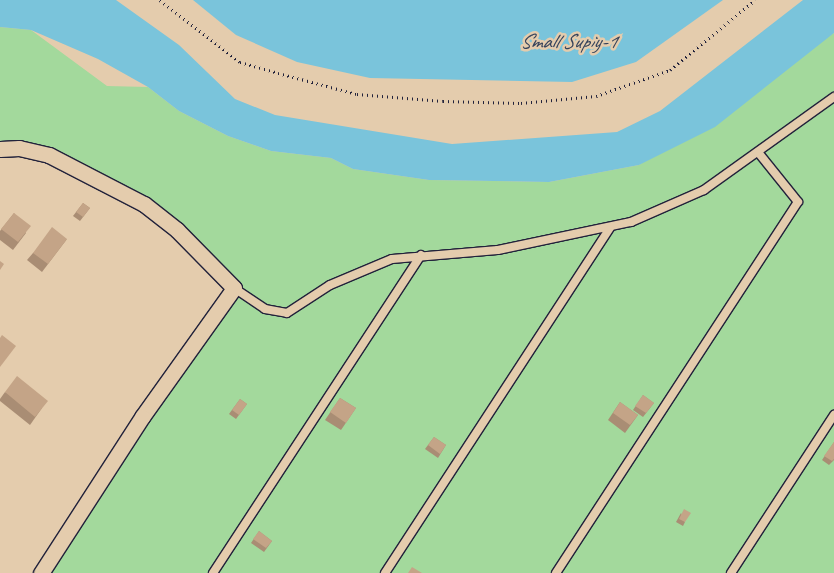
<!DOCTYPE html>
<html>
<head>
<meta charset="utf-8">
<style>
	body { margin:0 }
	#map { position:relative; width:834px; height:573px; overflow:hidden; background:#e4ccad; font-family:Caveat,sans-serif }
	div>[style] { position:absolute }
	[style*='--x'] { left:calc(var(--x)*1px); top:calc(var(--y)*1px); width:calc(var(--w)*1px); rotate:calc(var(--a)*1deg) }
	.green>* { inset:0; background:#a3d99c }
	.water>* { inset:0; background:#7ac4db }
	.path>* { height:2.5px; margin-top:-1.25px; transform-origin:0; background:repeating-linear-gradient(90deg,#22223b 0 1px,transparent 0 5px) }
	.roads { filter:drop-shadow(1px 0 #22223b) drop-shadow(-1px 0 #22223b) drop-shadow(0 1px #22223b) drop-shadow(0 -1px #22223b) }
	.service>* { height:8px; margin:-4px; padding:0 4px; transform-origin:4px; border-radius:4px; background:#e4ccad }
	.minor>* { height:15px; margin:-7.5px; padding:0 7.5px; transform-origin:7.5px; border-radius:7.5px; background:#e4ccad }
	.wall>* { inset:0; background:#a98d74 }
	.building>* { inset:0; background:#c4a487 }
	span { translate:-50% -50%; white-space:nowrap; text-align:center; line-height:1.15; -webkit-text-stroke:5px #e4ccad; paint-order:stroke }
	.water-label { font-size:21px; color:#34425b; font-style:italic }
</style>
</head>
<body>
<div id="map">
	<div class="green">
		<div style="clip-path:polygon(0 27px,31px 30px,107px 86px,148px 87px,179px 111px,228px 136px,271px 151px,331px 158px,353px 169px,429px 180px,549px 182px,639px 165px,834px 33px,834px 573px,45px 573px,117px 463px,236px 298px,236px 290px,117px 185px,0 145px)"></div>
	</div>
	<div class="water">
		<div style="clip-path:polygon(0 0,116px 0,179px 45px,235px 99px,275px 115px,452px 144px,617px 132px,660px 111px,803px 0,834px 0,834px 33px,715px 127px,639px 165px,549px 182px,429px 180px,353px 169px,331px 158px,271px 151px,228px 136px,179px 111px,148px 87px,98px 59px,31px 30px,0 27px)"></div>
		<div style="clip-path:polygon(193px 0,723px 0,636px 62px,572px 82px,370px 78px,297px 62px,236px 35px)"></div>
	</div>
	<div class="path">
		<div style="--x:160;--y:0;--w:101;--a:37.8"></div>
		<div style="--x:240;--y:62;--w:40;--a:16"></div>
		<div style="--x:278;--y:73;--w:82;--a:14.9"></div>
		<div style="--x:357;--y:94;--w:86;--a:4.7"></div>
		<div style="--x:443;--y:101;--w:78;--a:1.5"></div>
		<div style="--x:521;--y:103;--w:75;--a:-5.3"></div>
		<div style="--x:596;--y:96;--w:78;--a:-19.4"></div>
		<div style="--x:670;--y:70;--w:110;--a:-39.5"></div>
	</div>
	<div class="roads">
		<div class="service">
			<div style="--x:234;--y:288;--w:37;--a:34"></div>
			<div style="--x:265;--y:309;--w:22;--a:10"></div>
			<div style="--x:287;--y:313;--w:51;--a:-33.1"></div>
			<div style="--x:330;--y:285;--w:67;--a:-22.8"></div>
			<div style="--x:392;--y:259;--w:106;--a:-4.9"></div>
			<div style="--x:498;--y:250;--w:136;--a:-11.9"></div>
			<div style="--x:631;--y:222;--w:80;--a:-23.7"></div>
			<div style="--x:704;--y:190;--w:160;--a:-35.6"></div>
			<div style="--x:213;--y:573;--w:380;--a:-56.8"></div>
			<div style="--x:385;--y:573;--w:412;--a:-56.9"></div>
			<div style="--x:556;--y:573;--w:443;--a:-56.9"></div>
			<div style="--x:798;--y:202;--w:64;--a:-128.7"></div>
			<div style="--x:731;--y:573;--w:189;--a:-56.9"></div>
		</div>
		<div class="minor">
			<div style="--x:0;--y:149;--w:19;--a:-3"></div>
			<div style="--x:19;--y:148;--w:31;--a:13"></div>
			<div style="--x:49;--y:155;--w:107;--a:27.3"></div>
			<div style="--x:144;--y:204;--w:42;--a:38.2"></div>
			<div style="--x:177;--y:230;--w:81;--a:45.5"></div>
			<div style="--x:234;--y:288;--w:158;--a:125.5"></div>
			<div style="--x:142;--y:417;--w:186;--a:122.9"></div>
		</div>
	</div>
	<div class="wall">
		<div style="clip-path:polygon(83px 203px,90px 208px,80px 221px,73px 216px)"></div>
		<div style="clip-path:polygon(14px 213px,26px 233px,13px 250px,0 240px,0 231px)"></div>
		<div style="clip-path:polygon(67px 239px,42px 272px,27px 260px,33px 253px)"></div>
		<div style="clip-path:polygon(5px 392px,42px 408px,30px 425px,0 401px,0 399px)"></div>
		<div style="clip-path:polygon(643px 395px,654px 403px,643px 417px,633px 410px)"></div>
		<div style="clip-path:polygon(340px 398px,356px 408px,341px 430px,325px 420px)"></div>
		<div style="clip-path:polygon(240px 399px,247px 404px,236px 419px,229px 414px)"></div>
		<div style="clip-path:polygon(620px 402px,638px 415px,625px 433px,608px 420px)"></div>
		<div style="clip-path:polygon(434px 437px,446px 445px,438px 458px,425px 449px)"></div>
		<div style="clip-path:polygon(834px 442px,834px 460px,829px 465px,822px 460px)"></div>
		<div style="clip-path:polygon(681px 513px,685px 522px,683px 526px,676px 522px)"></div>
		<div style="clip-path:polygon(259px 531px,272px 541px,264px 552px,251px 543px)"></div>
	</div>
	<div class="building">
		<div style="clip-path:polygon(83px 203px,90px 208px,83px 217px,76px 212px)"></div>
		<div style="clip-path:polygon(14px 213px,31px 226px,18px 242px,1px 229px)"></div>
		<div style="clip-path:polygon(52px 227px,67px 239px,48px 264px,33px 253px)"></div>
		<div style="clip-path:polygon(0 261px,4px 264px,0 270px)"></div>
		<div style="clip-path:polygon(2px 335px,16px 346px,0 367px,0 338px)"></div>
		<div style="clip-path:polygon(17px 376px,48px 401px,35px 417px,5px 392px)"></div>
		<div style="clip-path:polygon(643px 395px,654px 403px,646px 413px,635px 406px)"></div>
		<div style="clip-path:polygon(340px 398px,356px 408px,346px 423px,330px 412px)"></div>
		<div style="clip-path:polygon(240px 399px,247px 404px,239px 415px,232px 410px)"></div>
		<div style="clip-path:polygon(620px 402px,638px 415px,630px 425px,613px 413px)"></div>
		<div style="clip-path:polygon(434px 437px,446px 445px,440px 454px,428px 445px)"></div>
		<div style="clip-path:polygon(834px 442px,834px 459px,832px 461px,824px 456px)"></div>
		<div style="clip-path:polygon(684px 509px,691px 513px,685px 522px,679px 519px)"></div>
		<div style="clip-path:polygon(259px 531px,272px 541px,266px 548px,253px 539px)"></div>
		<div style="clip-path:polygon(412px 567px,422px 573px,408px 573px)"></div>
	</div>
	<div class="water-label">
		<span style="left:568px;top:41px">Small Supiy-1</span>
	</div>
</div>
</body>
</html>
